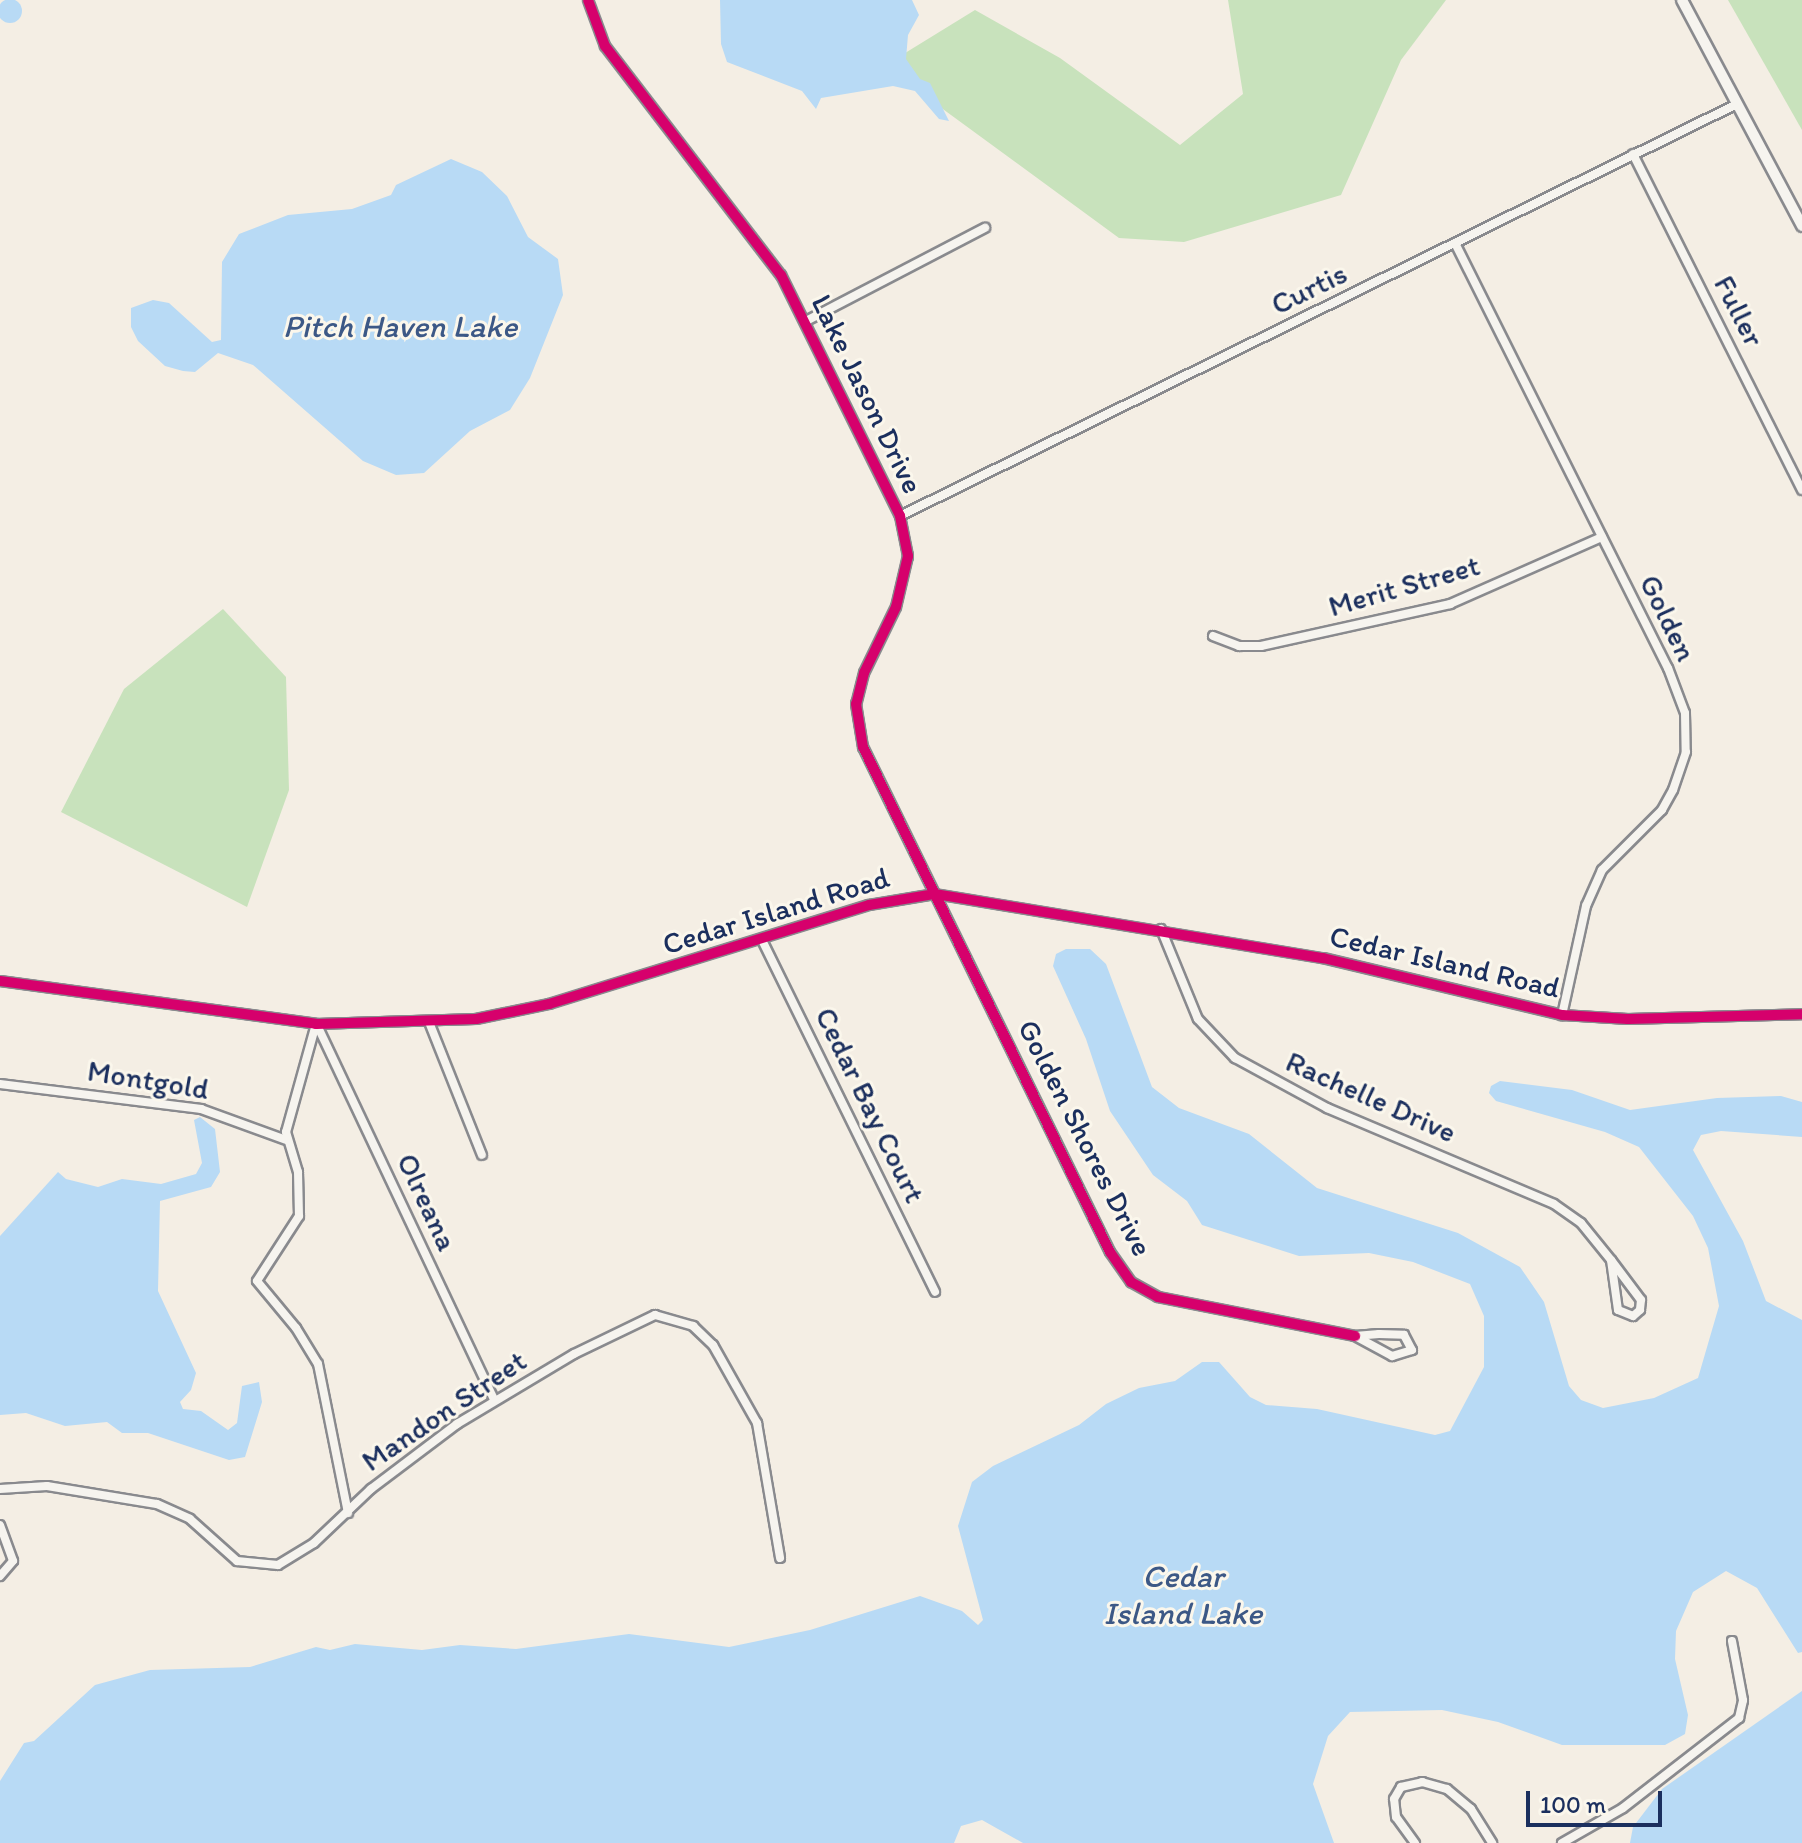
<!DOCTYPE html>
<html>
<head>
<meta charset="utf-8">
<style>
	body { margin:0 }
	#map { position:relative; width:1802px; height:1843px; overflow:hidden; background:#f4eee4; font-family:Itim,sans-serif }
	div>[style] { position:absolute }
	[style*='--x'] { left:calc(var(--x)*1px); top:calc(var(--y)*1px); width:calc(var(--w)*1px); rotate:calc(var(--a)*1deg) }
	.green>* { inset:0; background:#c8e2bc }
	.water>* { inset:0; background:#b8daf5 }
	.round { border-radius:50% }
	.roads { filter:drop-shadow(2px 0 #898a8e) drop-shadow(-2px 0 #898a8e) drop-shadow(0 2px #898a8e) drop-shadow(0 -2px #898a8e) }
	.minor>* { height:8px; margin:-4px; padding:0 4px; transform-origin:4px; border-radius:4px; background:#f6f4ef }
	.tertiary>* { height:10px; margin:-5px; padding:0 5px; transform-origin:5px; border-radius:5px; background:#f6f4ef }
	.cycleway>* { height:10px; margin:-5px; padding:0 5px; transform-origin:5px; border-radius:5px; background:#d6006c }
	span { translate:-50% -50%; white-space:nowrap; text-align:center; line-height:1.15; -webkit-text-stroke:6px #fbf7ec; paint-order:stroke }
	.street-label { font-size:30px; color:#1b2f5e }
	.water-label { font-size:32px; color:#3c5886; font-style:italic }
	.scale { position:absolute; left:1526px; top:1791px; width:136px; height:36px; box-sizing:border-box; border:4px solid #1b2f5e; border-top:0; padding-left:10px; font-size:24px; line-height:28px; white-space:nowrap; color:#1b2f5e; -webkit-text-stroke:6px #fbf7ec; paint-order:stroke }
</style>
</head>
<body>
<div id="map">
	<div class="green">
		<div style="clip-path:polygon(1228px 0,1446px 0,1401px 60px,1341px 195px,1184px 242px,1119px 238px,884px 66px,975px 10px,1060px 58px,1180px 145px,1243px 94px)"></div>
		<div style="clip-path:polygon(1728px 0,1802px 0,1802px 130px)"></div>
		<div style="clip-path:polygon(223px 609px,286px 677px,289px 790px,247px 907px,61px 812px,124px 689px)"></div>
	</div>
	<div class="water">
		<div class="round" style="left:-2px;top:-1px;width:24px;height:24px"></div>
		<div style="clip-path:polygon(720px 0,912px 0,919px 15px,908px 35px,906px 59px,920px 79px,930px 83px,949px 121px,939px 119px,915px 91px,893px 86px,821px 98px,816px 109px,802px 91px,727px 62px,721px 44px)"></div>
		<div style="clip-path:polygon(451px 159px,482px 172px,507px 196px,528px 237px,558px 259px,563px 295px,530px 378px,510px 410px,470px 431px,424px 473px,396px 475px,363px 461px,253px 365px,218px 353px,195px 372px,183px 371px,165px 366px,138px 341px,131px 327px,131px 308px,153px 300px,169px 303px,212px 342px,221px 340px,222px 262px,239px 234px,288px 215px,352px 209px,391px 195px,396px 185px)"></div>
		<div style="clip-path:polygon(1066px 949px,1090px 949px,1106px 964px,1152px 1087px,1179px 1108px,1249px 1134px,1317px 1188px,1458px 1233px,1520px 1267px,1544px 1302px,1569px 1386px,1581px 1400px,1603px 1408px,1654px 1398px,1698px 1378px,1719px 1306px,1708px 1248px,1693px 1216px,1639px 1147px,1605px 1132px,1496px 1101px,1489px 1093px,1491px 1086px,1500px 1081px,1572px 1090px,1630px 1110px,1717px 1098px,1781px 1096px,1802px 1102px,1802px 1137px,1721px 1131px,1701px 1135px,1693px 1150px,1743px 1241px,1766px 1301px,1802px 1320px,1802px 1652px,1798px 1653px,1757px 1588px,1726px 1571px,1693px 1592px,1676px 1631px,1675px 1659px,1688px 1715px,1685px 1734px,1665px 1745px,1562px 1745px,1498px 1722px,1442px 1710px,1350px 1712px,1328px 1736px,1313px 1784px,1334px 1843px,1023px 1843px,982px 1820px,961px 1826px,954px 1843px,0 1843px,0 1781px,24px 1743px,34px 1741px,95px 1685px,150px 1670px,250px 1667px,316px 1647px,330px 1650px,355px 1644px,422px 1650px,460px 1645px,516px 1649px,629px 1634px,729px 1647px,810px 1630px,920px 1596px,962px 1611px,978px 1625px,983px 1620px,958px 1526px,972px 1482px,993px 1466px,1079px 1425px,1106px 1404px,1139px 1388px,1175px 1381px,1202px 1362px,1219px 1362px,1250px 1397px,1266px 1405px,1317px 1409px,1435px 1435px,1450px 1431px,1484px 1367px,1484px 1316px,1470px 1284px,1413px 1262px,1369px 1253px,1299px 1256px,1202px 1225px,1187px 1201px,1153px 1175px,1110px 1111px,1086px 1039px,1053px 966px,1056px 954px)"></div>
		<div style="clip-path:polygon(200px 1117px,215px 1129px,220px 1172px,211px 1187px,160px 1201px,158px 1291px,196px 1373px,191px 1390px,180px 1402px,183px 1409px,201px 1411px,228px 1430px,237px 1423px,242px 1386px,259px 1382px,262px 1402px,245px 1457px,229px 1460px,148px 1433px,122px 1433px,107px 1422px,65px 1426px,26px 1413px,0 1415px,0 1236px,58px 1172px,66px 1179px,98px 1187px,122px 1179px,161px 1184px,196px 1174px,202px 1163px,194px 1120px)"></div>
		<div style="clip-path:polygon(1802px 1691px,1802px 1843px,1630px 1843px,1633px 1827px,1662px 1789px)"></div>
	</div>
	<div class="roads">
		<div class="minor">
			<div style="--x:588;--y:0;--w:49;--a:69.7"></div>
			<div style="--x:605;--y:46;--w:289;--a:52.5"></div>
			<div style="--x:781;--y:275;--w:269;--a:63.7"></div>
			<div style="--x:900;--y:516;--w:41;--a:78.7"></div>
			<div style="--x:908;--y:556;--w:52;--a:103.2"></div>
			<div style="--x:896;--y:607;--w:73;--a:115.9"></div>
			<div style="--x:864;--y:673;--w:32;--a:104"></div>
			<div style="--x:856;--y:704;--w:44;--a:80.8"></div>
			<div style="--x:863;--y:747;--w:562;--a:63.94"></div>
			<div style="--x:1110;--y:1252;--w:37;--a:55"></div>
			<div style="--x:1131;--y:1282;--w:31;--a:29"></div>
			<div style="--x:1158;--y:1297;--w:201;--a:11.2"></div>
			<div style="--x:1633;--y:154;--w:376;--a:63.3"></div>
			<div style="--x:1455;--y:243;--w:475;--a:63.4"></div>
			<div style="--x:1668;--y:668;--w:48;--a:69.3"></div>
			<div style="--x:1685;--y:713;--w:39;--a:89"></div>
			<div style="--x:1686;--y:752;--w:40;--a:108.9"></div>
			<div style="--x:1673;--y:790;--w:23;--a:119"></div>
			<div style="--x:1662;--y:810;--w:85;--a:135"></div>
			<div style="--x:1602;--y:870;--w:39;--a:114"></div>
			<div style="--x:1586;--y:906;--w:112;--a:102.4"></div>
			<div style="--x:806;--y:321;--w:202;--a:-27.5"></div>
			<div style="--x:900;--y:516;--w:933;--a:-26.21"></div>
			<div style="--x:1213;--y:636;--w:28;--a:21"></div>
			<div style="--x:1239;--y:646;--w:22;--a:0"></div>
			<div style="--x:1261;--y:646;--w:194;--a:-12.5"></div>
			<div style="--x:1450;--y:604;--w:166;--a:-23.8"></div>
			<div style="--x:1161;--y:929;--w:97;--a:67.7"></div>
			<div style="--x:1198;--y:1019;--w:54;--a:46.5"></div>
			<div style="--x:1235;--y:1058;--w:105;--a:28.5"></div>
			<div style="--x:1327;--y:1108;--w:246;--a:22.9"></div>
			<div style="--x:1554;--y:1204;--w:33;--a:35"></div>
			<div style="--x:1581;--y:1223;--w:48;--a:51"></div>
			<div style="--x:762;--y:940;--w:392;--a:63.8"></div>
			<div style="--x:0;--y:981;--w:319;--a:7.7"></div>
			<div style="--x:316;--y:1024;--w:160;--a:-1.8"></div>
			<div style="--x:476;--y:1019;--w:75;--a:-11.6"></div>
			<div style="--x:549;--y:1004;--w:335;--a:-17.2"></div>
			<div style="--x:869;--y:905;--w:67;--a:-9.5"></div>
			<div style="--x:935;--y:894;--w:393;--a:9.4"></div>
			<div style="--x:1323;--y:958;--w:246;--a:13.4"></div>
			<div style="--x:1562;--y:1015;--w:66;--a:3.5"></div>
			<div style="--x:1628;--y:1019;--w:174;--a:-1.6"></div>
			<div style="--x:429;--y:1022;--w:143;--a:68.3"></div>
			<div style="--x:316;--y:1024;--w:112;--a:105.5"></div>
			<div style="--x:286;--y:1132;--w:42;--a:73.3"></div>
			<div style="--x:298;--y:1172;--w:44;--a:88.7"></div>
			<div style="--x:299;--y:1216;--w:77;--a:122.9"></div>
			<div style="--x:257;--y:1281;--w:61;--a:50.3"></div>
			<div style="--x:296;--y:1328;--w:42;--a:58.6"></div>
			<div style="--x:318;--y:1364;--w:152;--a:78.6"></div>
			<div style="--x:317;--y:1025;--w:415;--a:64.7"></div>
			<div style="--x:0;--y:1084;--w:203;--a:7.1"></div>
			<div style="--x:201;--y:1109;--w:90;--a:20"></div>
			<div style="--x:1611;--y:1260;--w:50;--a:53.1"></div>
			<div style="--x:1641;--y:1300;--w:10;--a:96"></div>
			<div style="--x:1640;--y:1310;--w:9;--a:139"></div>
			<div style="--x:1633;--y:1316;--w:16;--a:-158"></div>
			<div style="--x:1618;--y:1310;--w:50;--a:-98"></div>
			<div style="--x:1379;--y:1334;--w:25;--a:2"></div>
			<div style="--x:1404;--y:1335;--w:17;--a:62"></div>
			<div style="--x:1412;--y:1350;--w:21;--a:163"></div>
			<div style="--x:1392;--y:1356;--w:42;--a:-151.6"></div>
			<div style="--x:1355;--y:1336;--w:24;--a:-5"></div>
			<div style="--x:0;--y:1489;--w:47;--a:-3.7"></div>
			<div style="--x:47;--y:1486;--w:111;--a:9.3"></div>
			<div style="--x:157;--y:1504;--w:36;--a:24"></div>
			<div style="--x:190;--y:1519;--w:63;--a:41.8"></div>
			<div style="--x:237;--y:1561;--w:41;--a:5.6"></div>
			<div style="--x:278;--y:1565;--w:42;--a:-31.4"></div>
			<div style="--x:314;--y:1543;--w:79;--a:-43.5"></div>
			<div style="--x:371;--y:1489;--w:108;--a:-37.1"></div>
			<div style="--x:457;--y:1424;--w:136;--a:-30.9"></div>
			<div style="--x:574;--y:1354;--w:90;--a:-25.7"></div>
			<div style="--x:655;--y:1315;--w:40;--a:16"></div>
			<div style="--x:693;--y:1326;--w:28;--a:44"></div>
			<div style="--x:713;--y:1345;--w:90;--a:60.6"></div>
			<div style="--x:757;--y:1423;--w:137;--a:80.3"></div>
			<div style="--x:0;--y:1525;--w:38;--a:70"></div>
			<div style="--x:13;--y:1561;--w:20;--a:131"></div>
			<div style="--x:1415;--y:1843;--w:32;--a:-126"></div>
			<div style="--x:1396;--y:1817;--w:18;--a:-96"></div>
			<div style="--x:1394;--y:1799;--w:14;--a:-60"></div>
			<div style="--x:1401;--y:1787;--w:22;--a:-13"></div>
			<div style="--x:1422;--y:1782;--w:26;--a:16"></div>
			<div style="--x:1447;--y:1789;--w:31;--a:40"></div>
			<div style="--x:1471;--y:1809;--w:40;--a:58"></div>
			<div style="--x:1562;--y:1843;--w:70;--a:-29.8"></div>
			<div style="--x:1623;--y:1808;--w:147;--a:-37.8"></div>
			<div style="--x:1739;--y:1718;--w:18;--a:-77"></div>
			<div style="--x:1743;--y:1700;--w:60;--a:-100.6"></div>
		</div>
		<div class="tertiary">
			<div style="--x:1682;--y:0;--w:256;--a:62"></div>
		</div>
	</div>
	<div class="cycleway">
		<div style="--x:588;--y:0;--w:49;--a:69.7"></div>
		<div style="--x:605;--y:46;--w:289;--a:52.5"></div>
		<div style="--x:781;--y:275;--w:269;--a:63.7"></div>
		<div style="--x:900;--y:516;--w:41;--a:78.7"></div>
		<div style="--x:908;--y:556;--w:52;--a:103.2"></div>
		<div style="--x:896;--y:607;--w:73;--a:115.9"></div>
		<div style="--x:864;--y:673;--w:32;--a:104"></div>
		<div style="--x:856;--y:704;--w:44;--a:80.8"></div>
		<div style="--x:863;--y:747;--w:562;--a:63.94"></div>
		<div style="--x:1110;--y:1252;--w:37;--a:55"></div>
		<div style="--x:1131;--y:1282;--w:31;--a:29"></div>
		<div style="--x:1158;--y:1297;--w:201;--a:11.2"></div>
		<div style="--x:0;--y:981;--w:319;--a:7.7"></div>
		<div style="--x:316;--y:1024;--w:160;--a:-1.8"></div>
		<div style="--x:476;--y:1019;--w:75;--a:-11.6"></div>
		<div style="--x:549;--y:1004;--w:335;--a:-17.2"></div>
		<div style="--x:869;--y:905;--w:67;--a:-9.5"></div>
		<div style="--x:935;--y:894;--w:393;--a:9.4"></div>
		<div style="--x:1323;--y:958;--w:246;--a:13.4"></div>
		<div style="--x:1562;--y:1015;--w:66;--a:3.5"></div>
		<div style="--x:1628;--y:1019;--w:174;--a:-1.6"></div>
	</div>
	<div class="street-label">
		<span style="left:1309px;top:289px;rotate:-26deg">Curtis</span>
		<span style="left:1739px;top:311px;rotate:63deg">Fuller</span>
		<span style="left:867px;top:394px;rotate:64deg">Lake Jason Drive</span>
		<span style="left:1404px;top:586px;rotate:-16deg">Merit Street</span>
		<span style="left:1668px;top:618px;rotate:64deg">Golden</span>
		<span style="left:776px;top:911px;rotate:-17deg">Cedar Island Road</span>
		<span style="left:1445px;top:962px;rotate:13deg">Cedar Island Road</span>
		<span style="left:148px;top:1080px;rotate:9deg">Montgold</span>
		<span style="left:1371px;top:1097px;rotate:24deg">Rachelle Drive</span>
		<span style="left:870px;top:1105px;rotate:64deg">Cedar Bay Court</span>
		<span style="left:1085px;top:1138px;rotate:63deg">Golden Shores Drive</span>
		<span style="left:427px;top:1202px;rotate:65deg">Olreana</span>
		<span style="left:444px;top:1411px;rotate:-34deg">Mandon Street</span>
	</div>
	<div class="water-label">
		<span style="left:400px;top:326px">Pitch Haven Lake</span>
		<span style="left:1183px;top:1595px">Cedar<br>Island Lake</span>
	</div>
	<div class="scale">100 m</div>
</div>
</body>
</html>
